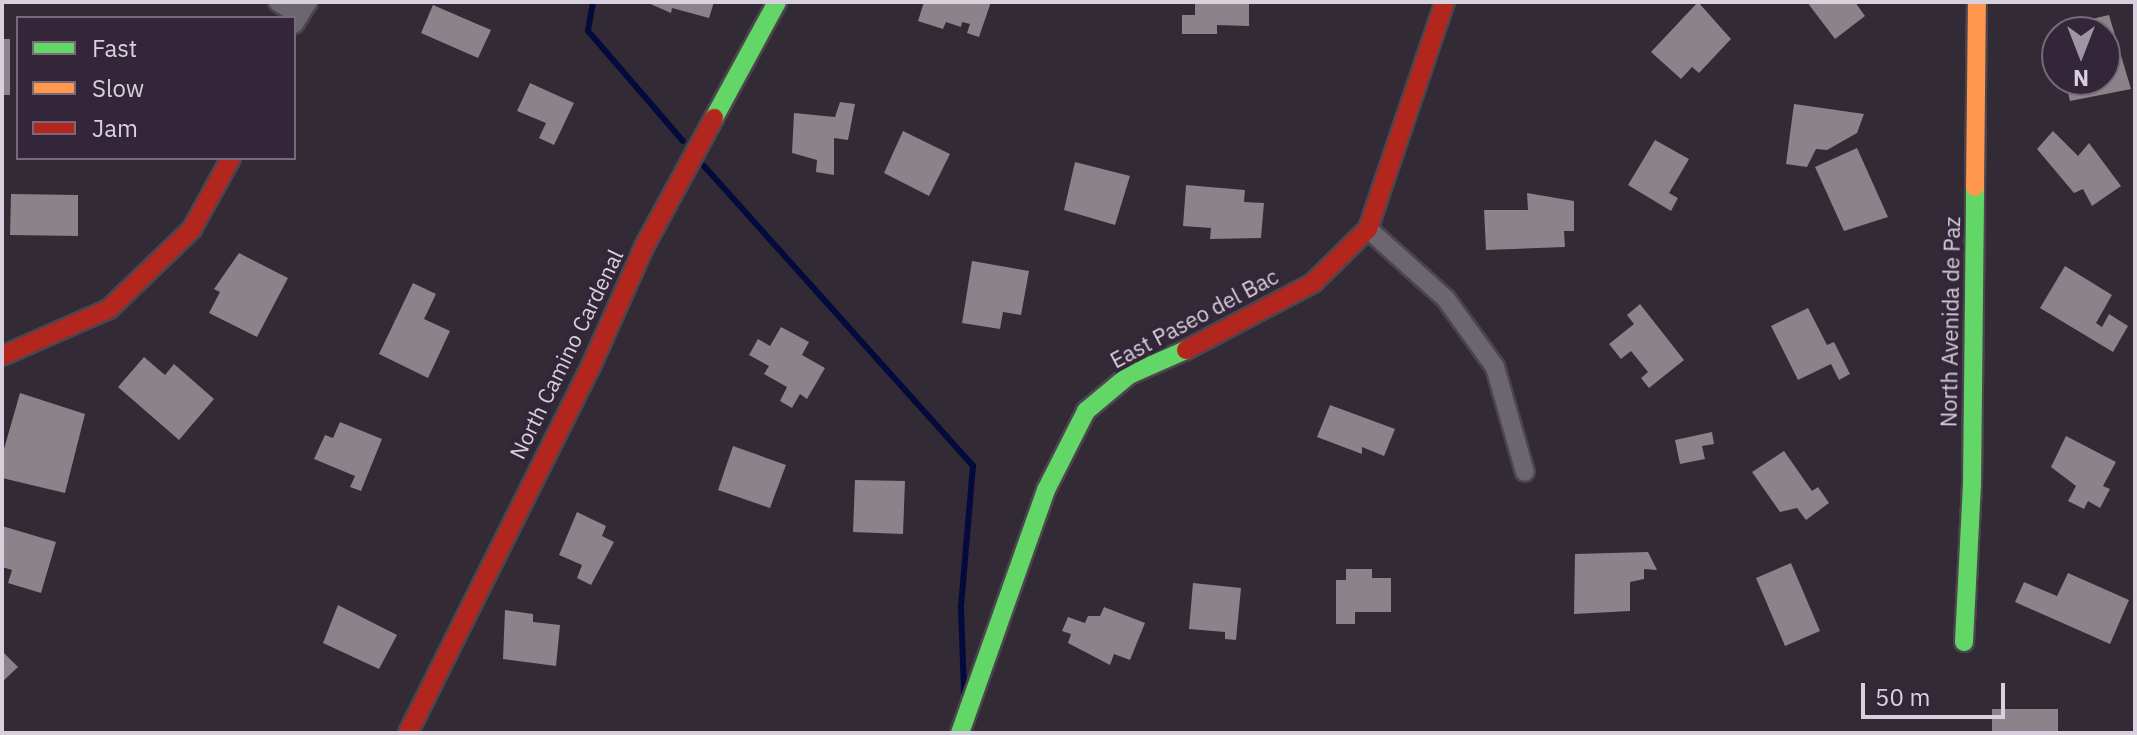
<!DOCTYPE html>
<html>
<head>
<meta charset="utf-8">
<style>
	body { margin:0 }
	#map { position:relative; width:2137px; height:735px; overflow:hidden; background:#322a35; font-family:"IBM Plex Sans",sans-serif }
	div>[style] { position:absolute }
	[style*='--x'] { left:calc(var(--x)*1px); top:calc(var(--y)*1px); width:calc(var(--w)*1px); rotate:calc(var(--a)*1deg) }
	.stream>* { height:6px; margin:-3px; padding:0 3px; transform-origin:3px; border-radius:3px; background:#040b3c }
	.building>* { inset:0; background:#8b828a }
	.roads { filter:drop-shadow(2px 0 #4c454e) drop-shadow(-2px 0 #4c454e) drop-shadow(0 2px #4c454e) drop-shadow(0 -2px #4c454e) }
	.street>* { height:18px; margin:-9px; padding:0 9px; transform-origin:9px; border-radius:9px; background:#6c666f }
	.fast>* { height:18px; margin:-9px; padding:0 9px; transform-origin:9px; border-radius:9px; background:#63d668 }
	.slow>* { height:18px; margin:-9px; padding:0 9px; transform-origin:9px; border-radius:9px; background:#ff974d }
	.jam>* { height:18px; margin:-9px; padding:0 9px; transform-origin:9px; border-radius:9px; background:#b3261e }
	span { translate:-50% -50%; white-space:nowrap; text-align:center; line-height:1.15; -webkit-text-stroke:8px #342639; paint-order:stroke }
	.street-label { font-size:22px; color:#d8d0dc }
	.frame { position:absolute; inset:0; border:4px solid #d8d0dc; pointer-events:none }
	.legend { position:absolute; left:16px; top:16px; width:280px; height:144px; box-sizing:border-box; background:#342639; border:2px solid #766a7a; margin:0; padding:10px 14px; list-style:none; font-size:24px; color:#d8d0dc }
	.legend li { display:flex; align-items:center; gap:16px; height:40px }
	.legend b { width:40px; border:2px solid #766a7a }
	.north { position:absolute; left:2041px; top:16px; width:80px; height:80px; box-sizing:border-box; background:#342639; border:2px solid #766a7a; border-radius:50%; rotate:180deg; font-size:22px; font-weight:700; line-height:32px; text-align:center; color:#d8d0dc }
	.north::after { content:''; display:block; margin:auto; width:28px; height:36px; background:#9e96a2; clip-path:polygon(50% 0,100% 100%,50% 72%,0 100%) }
	.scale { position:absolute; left:1861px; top:683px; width:144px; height:36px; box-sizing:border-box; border:4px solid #d8d0dc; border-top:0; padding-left:10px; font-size:24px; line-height:28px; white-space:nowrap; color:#d8d0dc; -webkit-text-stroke:6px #342639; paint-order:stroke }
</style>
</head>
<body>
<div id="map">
	<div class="stream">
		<div style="--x:593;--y:2;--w:29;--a:100"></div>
		<div style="--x:588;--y:31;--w:145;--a:49.2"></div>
		<div style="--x:704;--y:166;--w:403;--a:48.1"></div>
		<div style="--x:973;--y:466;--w:142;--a:94.9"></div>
		<div style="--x:961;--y:607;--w:86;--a:88"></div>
	</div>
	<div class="building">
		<div style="clip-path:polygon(646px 2px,714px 2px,709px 18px,672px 8px,671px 13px)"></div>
		<div style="clip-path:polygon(924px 2px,991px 2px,979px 37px,967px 33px,970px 24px,962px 22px,961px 27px,946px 22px,943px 29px,918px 21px)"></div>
		<div style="clip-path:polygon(1195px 2px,1249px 2px,1249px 26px,1217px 25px,1217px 34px,1182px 34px,1182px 15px,1195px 15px)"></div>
		<div style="clip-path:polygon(1698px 2px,1731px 39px,1699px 73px,1692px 67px,1681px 79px,1651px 52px)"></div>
		<div style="clip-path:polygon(1807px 2px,1855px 2px,1865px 16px,1835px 39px)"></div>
		<div style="clip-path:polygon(433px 5px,491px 30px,478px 58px,421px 33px)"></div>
		<div style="clip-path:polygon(2109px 15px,2131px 89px,2070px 101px,2065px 80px,2105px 80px,2105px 32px,2057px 32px,2056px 42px,2052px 28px)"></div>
		<div style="clip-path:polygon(2px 39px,10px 39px,10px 95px,2px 95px)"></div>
		<div style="clip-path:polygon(530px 83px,574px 103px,554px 145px,539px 138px,546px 123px,517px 111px)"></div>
		<div style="clip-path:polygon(840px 102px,855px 104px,848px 140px,834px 138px,834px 175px,816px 172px,817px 160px,792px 153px,794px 113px,835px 117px)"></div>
		<div style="clip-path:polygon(1794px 104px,1864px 114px,1857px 133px,1827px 150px,1816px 149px,1807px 167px,1786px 164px)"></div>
		<div style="clip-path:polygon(903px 131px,950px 154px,929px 196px,884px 173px)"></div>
		<div style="clip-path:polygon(2053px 131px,2078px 156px,2089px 143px,2121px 186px,2092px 206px,2083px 189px,2074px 193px,2037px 149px)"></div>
		<div style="clip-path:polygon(1655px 140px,1689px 159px,1669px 193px,1678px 198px,1671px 211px,1628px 185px)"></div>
		<div style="clip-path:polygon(1857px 148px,1888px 217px,1844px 231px,1815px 167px)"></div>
		<div style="clip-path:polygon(1075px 162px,1130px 176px,1115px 225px,1064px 210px)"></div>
		<div style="clip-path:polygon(1186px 185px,1245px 190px,1244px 202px,1264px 203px,1261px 238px,1210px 239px,1211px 228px,1183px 226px)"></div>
		<div style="clip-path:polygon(1527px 193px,1574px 201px,1574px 231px,1564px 231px,1565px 247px,1486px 250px,1484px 210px,1528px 210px)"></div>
		<div style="clip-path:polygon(11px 194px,78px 195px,78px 236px,10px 235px)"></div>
		<div style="clip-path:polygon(239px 253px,288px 278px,257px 337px,209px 313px,220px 292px,214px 289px)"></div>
		<div style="clip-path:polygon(972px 261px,1029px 271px,1021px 315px,1003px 312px,1000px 329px,962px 323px)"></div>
		<div style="clip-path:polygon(2065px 266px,2112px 295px,2096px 323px,2102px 327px,2109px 314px,2128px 326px,2113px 352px,2040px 308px)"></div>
		<div style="clip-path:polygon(413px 283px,436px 294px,424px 319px,450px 331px,428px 378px,379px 354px)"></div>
		<div style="clip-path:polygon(1640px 304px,1684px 360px,1649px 388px,1641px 378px,1648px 372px,1631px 351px,1621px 359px,1609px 344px,1634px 324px,1627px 315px)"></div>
		<div style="clip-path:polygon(1808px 308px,1827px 345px,1834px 342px,1850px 374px,1839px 380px,1831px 364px,1798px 380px,1771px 326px)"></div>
		<div style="clip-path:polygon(781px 327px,809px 342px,802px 355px,825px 368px,807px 399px,800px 394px,792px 408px,780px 401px,787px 387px,764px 374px,769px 366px,749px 355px,758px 339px,770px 346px)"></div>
		<div style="clip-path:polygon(144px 357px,165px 375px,174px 364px,214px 399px,179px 440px,118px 387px)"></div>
		<div style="clip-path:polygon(20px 393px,85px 414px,65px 493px,2px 478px,2px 456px)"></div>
		<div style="clip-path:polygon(1330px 405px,1395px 429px,1384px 456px,1362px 447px,1362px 454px,1317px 437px)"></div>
		<div style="clip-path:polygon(340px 422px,382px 439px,361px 491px,350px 487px,355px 476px,314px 459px,325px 435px,333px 438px)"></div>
		<div style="clip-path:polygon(1712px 432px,1714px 444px,1702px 446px,1705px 459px,1680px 464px,1675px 440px)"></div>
		<div style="clip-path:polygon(2066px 436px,2116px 462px,2103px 486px,2110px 489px,2100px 508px,2088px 501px,2084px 509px,2068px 501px,2076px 486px,2051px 467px)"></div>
		<div style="clip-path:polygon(733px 446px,786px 465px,770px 508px,718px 490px)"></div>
		<div style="clip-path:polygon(1784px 451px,1812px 491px,1818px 487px,1829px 503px,1806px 520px,1797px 508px,1780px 512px,1752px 472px)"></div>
		<div style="clip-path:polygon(855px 480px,905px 481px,903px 534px,853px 532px)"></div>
		<div style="clip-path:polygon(577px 512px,606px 526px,602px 536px,614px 542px,591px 585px,577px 578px,582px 565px,559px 555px)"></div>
		<div style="clip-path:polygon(2px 526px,56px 542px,41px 593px,8px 583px,12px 570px,2px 567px)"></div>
		<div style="clip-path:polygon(1648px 552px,1657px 570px,1644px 569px,1644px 579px,1630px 582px,1630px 611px,1574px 614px,1575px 554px)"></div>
		<div style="clip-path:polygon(1791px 563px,1820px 631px,1785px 646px,1756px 578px)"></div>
		<div style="clip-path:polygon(1346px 569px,1372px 569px,1372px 578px,1391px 578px,1391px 612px,1355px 612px,1355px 624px,1336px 624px,1336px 580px,1346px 580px)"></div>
		<div style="clip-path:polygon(2068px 573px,2129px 600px,2110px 644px,2015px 602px,2024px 582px,2057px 596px)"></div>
		<div style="clip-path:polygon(1193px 583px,1241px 588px,1236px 640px,1225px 639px,1225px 632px,1189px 629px)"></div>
		<div style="clip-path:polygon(338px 605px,397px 635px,379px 669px,323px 643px)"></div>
		<div style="clip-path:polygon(1104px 607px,1145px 623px,1130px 660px,1114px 654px,1110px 665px,1068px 643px,1071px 634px,1062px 631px,1068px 617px,1085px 623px,1088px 616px,1100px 616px)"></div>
		<div style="clip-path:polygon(505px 610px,533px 614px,533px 622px,560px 625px,556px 666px,503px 659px)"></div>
		<div style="clip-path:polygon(2px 651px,18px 667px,2px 682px)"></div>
		<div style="clip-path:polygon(1992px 709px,2058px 709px,2058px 733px,1992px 733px)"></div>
	</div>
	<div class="roads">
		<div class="street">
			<div style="--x:278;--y:2;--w:24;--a:33"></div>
			<div style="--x:294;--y:24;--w:26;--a:-58"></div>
			<div style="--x:1368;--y:229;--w:105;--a:41.9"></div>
			<div style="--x:1446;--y:299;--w:84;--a:54.2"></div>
			<div style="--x:1495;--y:367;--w:109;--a:74.1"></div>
		</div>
		<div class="fast">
			<div style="--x:714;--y:118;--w:132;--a:-61.5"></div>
			<div style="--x:1964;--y:642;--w:157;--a:-87.1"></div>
			<div style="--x:1972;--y:485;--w:298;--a:-89.4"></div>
			<div style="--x:960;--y:733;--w:258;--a:-70.5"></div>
			<div style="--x:1046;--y:490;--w:89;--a:-63.1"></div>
			<div style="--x:1086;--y:411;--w:56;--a:-39.9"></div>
			<div style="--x:1129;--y:375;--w:62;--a:-23.7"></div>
		</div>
		<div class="slow">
			<div style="--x:1975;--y:187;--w:185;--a:-89.4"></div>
		</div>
		<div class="jam">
			<div style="--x:1186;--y:350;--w:144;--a:-27.8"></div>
			<div style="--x:1313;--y:283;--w:77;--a:-44.5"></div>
			<div style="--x:1368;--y:229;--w:240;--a:-71.3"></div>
			<div style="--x:2;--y:356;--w:117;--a:-23.7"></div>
			<div style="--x:109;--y:309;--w:115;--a:-43.9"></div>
			<div style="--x:192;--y:229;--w:81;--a:-61.2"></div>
			<div style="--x:408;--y:733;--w:412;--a:-63.5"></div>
			<div style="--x:592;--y:364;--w:128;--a:-66"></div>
			<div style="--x:644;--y:247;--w:147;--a:-61.5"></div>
		</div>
	</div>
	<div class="street-label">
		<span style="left:1194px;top:318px;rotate:-28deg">East Paseo del Bac</span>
		<span style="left:1950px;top:322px;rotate:-89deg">North Avenida de Paz</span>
		<span style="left:566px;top:354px;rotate:-64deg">North Camino Cardenal</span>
	</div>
	<div class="frame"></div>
	<ul class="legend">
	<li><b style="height:10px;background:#63d668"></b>Fast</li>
	<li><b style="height:10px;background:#ff974d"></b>Slow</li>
	<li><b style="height:10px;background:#b3261e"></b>Jam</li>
	</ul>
	<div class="north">N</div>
	<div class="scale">50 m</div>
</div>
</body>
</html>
